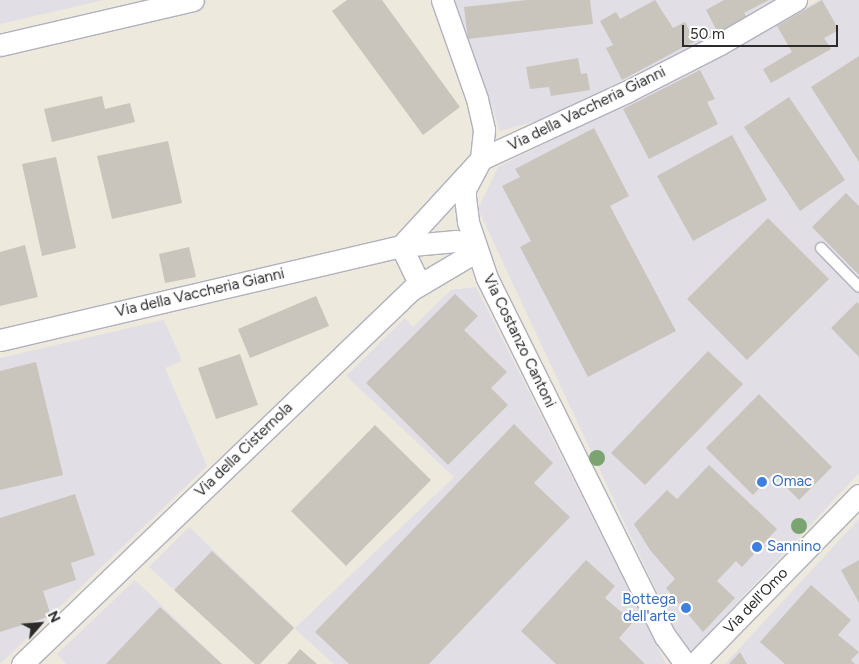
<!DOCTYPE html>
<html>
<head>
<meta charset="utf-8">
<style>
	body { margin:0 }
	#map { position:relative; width:859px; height:664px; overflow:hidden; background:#ede9dd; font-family:Figtree,sans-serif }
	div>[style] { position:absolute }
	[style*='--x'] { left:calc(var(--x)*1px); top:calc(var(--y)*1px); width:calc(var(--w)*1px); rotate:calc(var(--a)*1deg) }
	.industrial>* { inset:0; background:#e1dee6 }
	.building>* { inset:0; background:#c9c5bc }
	.roads { filter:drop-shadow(1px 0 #b1b1bf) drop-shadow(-1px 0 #b1b1bf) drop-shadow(0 1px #b1b1bf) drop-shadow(0 -1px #b1b1bf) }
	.lane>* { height:10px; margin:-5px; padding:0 5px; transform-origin:5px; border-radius:5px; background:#fff }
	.street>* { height:21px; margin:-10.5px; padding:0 10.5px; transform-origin:10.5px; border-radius:10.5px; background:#fff }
	.trees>* { width:16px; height:16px; margin:-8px; border-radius:50%; background:#7ba471 }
	.dots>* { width:14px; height:14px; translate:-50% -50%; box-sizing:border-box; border:2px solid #fff; border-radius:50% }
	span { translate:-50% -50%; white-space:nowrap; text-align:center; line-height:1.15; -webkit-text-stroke:4px #fff; paint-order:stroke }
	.street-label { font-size:15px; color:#2b2b2b }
	.shop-label { font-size:15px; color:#366cbe }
	.left { translate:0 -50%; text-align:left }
	.right { translate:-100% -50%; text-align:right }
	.north { position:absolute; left:15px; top:599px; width:50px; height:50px; -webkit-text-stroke:4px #fff; paint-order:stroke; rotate:63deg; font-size:14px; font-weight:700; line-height:20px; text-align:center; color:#2b2b2b }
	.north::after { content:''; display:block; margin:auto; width:18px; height:22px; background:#2b2b2b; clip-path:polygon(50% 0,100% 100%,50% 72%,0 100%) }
	.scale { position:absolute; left:682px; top:25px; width:156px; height:22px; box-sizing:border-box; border:2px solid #2b2b2b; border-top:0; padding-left:6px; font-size:15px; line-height:18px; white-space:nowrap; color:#2b2b2b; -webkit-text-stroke:4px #fff; paint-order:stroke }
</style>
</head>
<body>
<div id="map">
	<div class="industrial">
		<div style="clip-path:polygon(0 0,104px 0,0 24px)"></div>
		<div style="clip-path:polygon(455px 0,775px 0,711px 38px,543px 119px,500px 131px)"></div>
		<div style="clip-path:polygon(819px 0,859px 0,859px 473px,693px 650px,683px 648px,478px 209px,498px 167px,732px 51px)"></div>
		<div style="clip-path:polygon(476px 287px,666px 664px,334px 664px,294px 628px,260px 664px,255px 664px,149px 567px,189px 527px,295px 628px,454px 477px,346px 376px,405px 318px,413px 327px,451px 290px)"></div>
		<div style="clip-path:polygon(164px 320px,182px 361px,165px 368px,207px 466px,0 664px,0 358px)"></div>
		<div style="clip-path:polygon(859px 519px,859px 664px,725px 664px,748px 639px)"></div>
		<div style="clip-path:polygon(135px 580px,222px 664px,66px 664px,57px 654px)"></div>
	</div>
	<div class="building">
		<div style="clip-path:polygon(347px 0,382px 0,460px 107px,423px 135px,332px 11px)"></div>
		<div style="clip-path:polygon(527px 0,590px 0,593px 24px,468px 39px,464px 7px)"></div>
		<div style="clip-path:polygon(655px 0,673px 28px,685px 22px,695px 41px,622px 80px,606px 48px,613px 45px,600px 21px,616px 12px,620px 19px)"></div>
		<div style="clip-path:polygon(724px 0,769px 0,744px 13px,747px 17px,718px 33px,706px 10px)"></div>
		<div style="clip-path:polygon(822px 0,839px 30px,824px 38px,831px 49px,771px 83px,763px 69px,792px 52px,777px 26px)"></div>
		<div style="clip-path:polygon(859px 56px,859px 162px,811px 87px)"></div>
		<div style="clip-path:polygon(578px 58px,581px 74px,587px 73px,590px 90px,551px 96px,549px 87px,530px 89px,526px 67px)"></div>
		<div style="clip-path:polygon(700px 70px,715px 99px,707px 102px,718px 124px,649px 159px,623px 109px)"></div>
		<div style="clip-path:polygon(102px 96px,105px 109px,130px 103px,135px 122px,52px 142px,44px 109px)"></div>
		<div style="clip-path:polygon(789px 97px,845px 180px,800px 211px,744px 127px)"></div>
		<div style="clip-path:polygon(594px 128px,629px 196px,610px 206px,676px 331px,588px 377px,520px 247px,531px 241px,502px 186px,520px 177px,515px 169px)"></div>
		<div style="clip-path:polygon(732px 135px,767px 200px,693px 241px,657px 176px)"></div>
		<div style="clip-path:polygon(168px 141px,182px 203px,112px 219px,97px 156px)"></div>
		<div style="clip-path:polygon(56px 157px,76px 248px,42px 256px,22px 164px)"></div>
		<div style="clip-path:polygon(846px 193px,859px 206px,859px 275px,812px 227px)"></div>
		<div style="clip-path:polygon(768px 218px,829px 279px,747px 360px,687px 299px)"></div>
		<div style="clip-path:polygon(25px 245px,38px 297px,0 306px,0 252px)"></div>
		<div style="clip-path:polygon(189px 247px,196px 277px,165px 283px,159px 254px)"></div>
		<div style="clip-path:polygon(455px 294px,478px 316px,464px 330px,507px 372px,491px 388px,508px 405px,448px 465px,366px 383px)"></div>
		<div style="clip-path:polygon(316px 296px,329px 326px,250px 358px,238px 329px)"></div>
		<div style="clip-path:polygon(857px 302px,859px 304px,859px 357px,831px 328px)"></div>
		<div style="clip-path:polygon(708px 351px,743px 384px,645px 485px,611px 453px)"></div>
		<div style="clip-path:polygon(240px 354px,258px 405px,216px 419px,198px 368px)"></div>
		<div style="clip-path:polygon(36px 362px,63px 475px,0 490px,0 371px)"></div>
		<div style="clip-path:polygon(759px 394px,832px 467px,799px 500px,773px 474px,753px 495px,706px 448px)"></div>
		<div style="clip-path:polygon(514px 424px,553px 463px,534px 483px,570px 517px,429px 664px,349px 664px,315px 632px)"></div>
		<div style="clip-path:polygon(375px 425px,431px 480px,346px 566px,291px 511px)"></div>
		<div style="clip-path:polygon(709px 465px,777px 529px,742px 567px,736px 561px,717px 581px,735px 598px,703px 632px,666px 588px,675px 579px,650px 550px,634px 524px,667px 490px,677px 499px)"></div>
		<div style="clip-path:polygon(75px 494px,95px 555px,71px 563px,76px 580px,43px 591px,51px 616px,0 632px,0 518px)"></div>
		<div style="clip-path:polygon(212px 551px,294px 628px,260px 664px,255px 664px,174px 590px)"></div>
		<div style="clip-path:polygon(586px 560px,615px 586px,605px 598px,633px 622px,619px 638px,645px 664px,556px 664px,521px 631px)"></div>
		<div style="clip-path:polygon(859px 560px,859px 603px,841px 570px)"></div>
		<div style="clip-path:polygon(811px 585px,851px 620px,838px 635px,859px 652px,851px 660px,855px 664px,785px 664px,760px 642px)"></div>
		<div style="clip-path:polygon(160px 607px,222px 664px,106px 664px)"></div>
		<div style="clip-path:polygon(300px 649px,317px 664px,287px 664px)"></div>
		<div style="clip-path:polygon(740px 652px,747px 664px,729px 664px)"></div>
	</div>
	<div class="roads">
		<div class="lane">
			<div style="--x:821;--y:248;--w:54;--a:45.7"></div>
		</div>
		<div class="street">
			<div style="--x:442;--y:0;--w:105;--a:70.5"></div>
			<div style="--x:477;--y:99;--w:32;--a:77"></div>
			<div style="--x:484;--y:130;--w:29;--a:96"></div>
			<div style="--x:481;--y:159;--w:34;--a:118"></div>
			<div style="--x:465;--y:189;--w:8;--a:90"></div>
			<div style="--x:465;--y:197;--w:25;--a:83"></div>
			<div style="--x:468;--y:222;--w:59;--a:71.3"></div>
			<div style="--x:487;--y:278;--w:400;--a:63.6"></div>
			<div style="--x:665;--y:636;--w:34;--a:54"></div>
			<div style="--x:0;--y:45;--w:198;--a:-13.1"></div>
			<div style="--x:401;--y:246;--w:118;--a:-47.4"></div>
			<div style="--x:481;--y:159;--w:162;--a:-24.8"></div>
			<div style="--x:628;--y:91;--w:103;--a:-27.1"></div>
			<div style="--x:720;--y:44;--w:88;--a:-30.1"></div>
			<div style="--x:401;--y:246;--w:41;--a:64.1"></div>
			<div style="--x:0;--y:340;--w:412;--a:-13.2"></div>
			<div style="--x:401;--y:246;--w:55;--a:-5.2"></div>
			<div style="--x:456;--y:241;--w:23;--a:25"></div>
			<div style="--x:22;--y:664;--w:540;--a:-43.87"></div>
			<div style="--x:411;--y:290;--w:77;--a:-30.6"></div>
			<div style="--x:694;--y:664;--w:236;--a:-45.7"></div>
		</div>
	</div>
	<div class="trees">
		<div style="left:597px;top:458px"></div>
		<div style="left:799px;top:526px"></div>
	</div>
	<div class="dots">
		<div style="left:762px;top:482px;background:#3f7fe0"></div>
		<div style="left:757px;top:547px;background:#3f7fe0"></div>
		<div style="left:686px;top:608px;background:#3f7fe0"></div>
	</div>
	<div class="street-label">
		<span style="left:587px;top:109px;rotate:-26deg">Via della Vaccheria Gianni</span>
		<span style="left:200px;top:293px;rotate:-13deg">Via della Vaccheria Gianni</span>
		<span style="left:519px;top:341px;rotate:64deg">Via Costanzo Cantoni</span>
		<span style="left:244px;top:450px;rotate:-44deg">Via della Cisternola</span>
		<span style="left:756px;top:601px;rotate:-46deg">Via dell'Omo</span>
	</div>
	<div class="shop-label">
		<span class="left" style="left:772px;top:482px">Omac</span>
		<span class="left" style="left:767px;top:547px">Sannino</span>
		<span class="right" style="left:676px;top:608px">Bottega<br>dell'arte</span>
	</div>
	<div class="north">N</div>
	<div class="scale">50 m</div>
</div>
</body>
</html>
